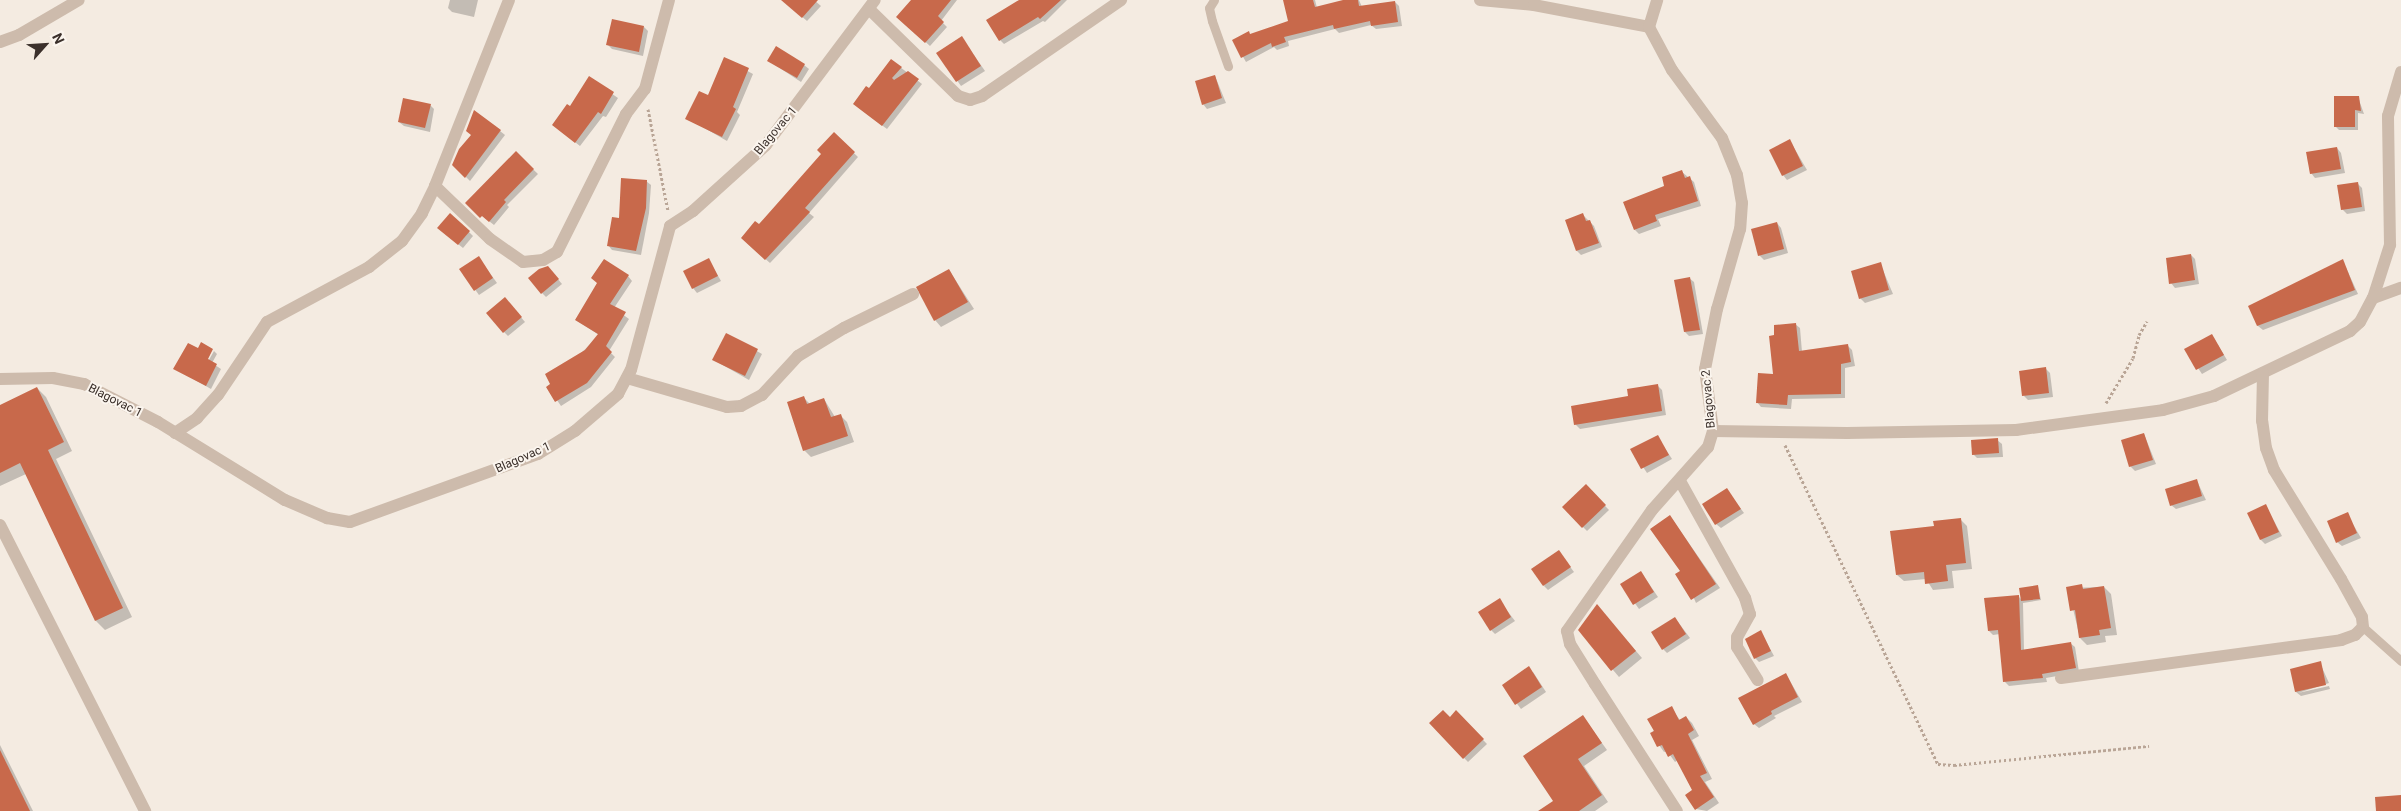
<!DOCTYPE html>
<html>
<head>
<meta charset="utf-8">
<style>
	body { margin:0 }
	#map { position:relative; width:2401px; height:811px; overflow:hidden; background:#f4ebe1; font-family:Roboto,sans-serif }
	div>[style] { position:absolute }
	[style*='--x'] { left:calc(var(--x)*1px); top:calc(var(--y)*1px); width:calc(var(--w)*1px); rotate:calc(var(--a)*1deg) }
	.shadow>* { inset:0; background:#0003 }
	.building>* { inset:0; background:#c8694b }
	.path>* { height:3px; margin-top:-1.5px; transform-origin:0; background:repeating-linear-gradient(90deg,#b9a596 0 2.5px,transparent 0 5px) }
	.lane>* { height:9px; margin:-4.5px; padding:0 4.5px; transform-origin:4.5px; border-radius:4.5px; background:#cdbbac }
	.street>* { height:12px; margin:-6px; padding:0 6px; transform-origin:6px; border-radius:6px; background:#cdbbac }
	span { translate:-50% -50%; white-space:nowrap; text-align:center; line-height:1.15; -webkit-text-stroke:4px #fbf5ee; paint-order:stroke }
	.street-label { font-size:12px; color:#3b302b }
	.north { position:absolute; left:20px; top:20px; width:50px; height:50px; -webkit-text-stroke:4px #fbf5ee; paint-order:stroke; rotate:64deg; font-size:14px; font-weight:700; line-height:20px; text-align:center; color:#3b302b }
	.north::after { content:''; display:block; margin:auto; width:18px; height:22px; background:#3b302b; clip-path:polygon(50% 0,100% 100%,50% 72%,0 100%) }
</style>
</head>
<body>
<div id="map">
	<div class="shadow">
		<div style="clip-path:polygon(450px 0,478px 0,474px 17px,452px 12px,448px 8px)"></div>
		<div style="clip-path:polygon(783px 0,814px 0,821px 6px,807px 21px)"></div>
		<div style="clip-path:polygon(913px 0,957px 0,941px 21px,947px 27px,930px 46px,898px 17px)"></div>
		<div style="clip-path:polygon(1022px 0,1067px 0,1045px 22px,1043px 21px,1004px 44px,1000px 40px)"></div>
		<div style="clip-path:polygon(1284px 0,1315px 0,1317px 8px,1348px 0,1359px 0,1362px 7px,1395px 2px,1399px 6px,1402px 26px,1376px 29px,1371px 25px,1339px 33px,1335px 29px,1288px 41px,1289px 46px,1277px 50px,1274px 47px,1246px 62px,1234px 41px,1290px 22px)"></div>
		<div style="clip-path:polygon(644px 27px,648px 31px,643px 56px,612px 49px,608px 45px)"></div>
		<div style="clip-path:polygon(962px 38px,985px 71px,961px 86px,938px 54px)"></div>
		<div style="clip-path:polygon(725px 59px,753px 74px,737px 112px,740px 115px,727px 141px,687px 118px,708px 97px)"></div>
		<div style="clip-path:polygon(891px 60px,922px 84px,887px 129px,859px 108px)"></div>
		<div style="clip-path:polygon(769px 61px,804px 65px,809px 69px,801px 82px)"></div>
		<div style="clip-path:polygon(1215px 76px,1226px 103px,1207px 109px,1203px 104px)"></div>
		<div style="clip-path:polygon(589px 78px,618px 98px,606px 117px,603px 116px,580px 146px,558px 129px)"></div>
		<div style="clip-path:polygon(2358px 97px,2364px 114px,2358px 113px,2358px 130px,2339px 130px,2335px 126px)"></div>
		<div style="clip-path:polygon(430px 105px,434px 109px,430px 132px,404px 126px,399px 122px)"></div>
		<div style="clip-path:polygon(500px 131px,505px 135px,470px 181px,454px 165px)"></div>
		<div style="clip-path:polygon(834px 134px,858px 157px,809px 213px,814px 217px,770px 263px,747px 243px,823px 154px)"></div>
		<div style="clip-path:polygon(1790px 141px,1807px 170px,1787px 180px,1783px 175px)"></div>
		<div style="clip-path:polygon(2337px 148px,2341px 153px,2345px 173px,2315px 178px,2311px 173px)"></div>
		<div style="clip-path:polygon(516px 153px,538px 174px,507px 205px,509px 207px,494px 225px,471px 207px)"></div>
		<div style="clip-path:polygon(1682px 172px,1694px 182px,1701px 206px,1658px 219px,1661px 226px,1639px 234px,1635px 230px,1666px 186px)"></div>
		<div style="clip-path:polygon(646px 181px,651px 185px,649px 213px,641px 255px,612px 250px,608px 245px,620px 220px)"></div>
		<div style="clip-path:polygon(2357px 183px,2362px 188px,2365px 211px,2347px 214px,2342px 209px)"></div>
		<div style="clip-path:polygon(1583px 215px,1594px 226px,1602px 247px,1581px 255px,1577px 251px)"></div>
		<div style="clip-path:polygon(1777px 223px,1781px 228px,1788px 253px,1764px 260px,1759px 255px)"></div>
		<div style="clip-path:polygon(443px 232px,469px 232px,473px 236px,463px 248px)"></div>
		<div style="clip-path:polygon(2191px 255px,2195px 259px,2199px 284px,2175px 288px,2171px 283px)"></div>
		<div style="clip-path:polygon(479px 258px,497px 283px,479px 295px,461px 270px)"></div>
		<div style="clip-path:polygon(709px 260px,721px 281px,697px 293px,693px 288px)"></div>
		<div style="clip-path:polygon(2343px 261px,2358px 294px,2263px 330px,2258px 326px,2250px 306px)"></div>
		<div style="clip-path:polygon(1880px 263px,1893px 294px,1865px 303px,1860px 298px)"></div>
		<div style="clip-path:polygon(949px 270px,974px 309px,941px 327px,935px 320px)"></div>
		<div style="clip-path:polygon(552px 272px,562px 284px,546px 297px,542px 293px)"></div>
		<div style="clip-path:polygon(628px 276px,632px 281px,614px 308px,629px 319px,609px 351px,615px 357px,591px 387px,561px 406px,548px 387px,599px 335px,576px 320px)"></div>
		<div style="clip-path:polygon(1689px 278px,1694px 282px,1703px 334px,1689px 336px,1685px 332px)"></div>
		<div style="clip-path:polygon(509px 303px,525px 322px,508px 336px,504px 332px)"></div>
		<div style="clip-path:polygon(1795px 324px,1800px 328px,1802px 352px,1848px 346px,1852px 350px,1855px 366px,1845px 368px,1845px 398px,1792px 399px,1791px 409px,1761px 407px,1757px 402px,1775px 376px,1776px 336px)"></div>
		<div style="clip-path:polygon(727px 334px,762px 354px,749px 380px,714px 360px)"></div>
		<div style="clip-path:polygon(2212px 335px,2227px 360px,2202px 374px,2186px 350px)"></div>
		<div style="clip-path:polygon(198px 350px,206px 365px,214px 351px,217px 354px,212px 363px,221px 369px,211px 389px,174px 368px)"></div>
		<div style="clip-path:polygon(2046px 369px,2050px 373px,2053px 397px,2028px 400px,2024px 396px)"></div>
		<div style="clip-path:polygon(1658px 386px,1662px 390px,1666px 415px,1580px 429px,1575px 424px)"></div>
		<div style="clip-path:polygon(37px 388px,46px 397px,72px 451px,56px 459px,132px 617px,105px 630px,96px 621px,26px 474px,0 486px,0 406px)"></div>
		<div style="clip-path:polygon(804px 398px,810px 404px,824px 399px,835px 417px,840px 415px,847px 422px,854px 442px,811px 457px,804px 450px)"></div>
		<div style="clip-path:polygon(2144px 434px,2156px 464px,2135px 471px,2130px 466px)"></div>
		<div style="clip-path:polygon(1657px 436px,1672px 459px,1647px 473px,1632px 450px)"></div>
		<div style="clip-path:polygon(1997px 440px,2002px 444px,2003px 457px,1977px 458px,1973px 454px)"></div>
		<div style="clip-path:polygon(2197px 481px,2206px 500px,2176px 509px,2171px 505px)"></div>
		<div style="clip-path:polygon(1586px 486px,1609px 510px,1587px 531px,1563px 507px)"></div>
		<div style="clip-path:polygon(1727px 490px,1744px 513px,1721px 528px,1716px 524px)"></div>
		<div style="clip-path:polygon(2266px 506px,2282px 536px,2265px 544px,2261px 540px)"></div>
		<div style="clip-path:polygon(2347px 514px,2361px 538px,2342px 546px,2337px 542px)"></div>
		<div style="clip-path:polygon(1670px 516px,1720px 588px,1696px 603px,1682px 571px)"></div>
		<div style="clip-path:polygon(1960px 519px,1967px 526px,1972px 569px,1952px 571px,1954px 588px,1933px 590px,1926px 579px,1904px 581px,1897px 575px,1935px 527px)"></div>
		<div style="clip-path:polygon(1559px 552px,1574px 572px,1548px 590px,1544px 586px)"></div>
		<div style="clip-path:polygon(1641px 572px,1658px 597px,1639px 609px,1622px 585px)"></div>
		<div style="clip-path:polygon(2038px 587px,2041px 600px,2023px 603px,2024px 650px,2070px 643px,2075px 647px,2079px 672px,2046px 678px,2047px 682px,2009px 686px,2005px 682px,2000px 634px,1993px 635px,1989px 631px,2018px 596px,2022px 600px)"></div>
		<div style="clip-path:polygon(2104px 587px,2111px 594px,2117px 635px,2105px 636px,2106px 642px,2087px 645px,2080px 638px,2068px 588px)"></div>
		<div style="clip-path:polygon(1499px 600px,1515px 621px,1495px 634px,1491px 630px)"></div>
		<div style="clip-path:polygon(1597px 606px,1642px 658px,1619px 677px,1579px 630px)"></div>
		<div style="clip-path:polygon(1675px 618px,1690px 638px,1667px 653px,1663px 649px)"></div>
		<div style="clip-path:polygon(1761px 632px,1774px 656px,1759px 662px,1755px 658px)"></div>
		<div style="clip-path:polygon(2320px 663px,2329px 683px,2298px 693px,2329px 686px,2330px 689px,2301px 696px,2296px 692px,2291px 670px)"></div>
		<div style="clip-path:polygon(1533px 672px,1546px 692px,1521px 709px,1503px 685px)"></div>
		<div style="clip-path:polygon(1786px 674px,1802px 702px,1774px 716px,1776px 718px,1759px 728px,1754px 724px)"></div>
		<div style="clip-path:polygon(1671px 708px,1680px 720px,1686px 717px,1692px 723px,1699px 736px,1692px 740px,1712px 779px,1705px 782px,1719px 803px,1707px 811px,1696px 809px,1693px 791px,1678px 760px,1675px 762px,1667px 751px,1664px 752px,1651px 734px)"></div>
		<div style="clip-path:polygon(1456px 712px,1487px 744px,1468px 762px,1431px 724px,1450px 719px)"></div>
		<div style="clip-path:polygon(1583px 717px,1607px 750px,1584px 766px,1608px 802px,1595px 811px,1541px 811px,1555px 801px)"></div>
		<div style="clip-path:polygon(0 745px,33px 811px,0 811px)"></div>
	</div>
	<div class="building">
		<div style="clip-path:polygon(781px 0,818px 0,802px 18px)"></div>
		<div style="clip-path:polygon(911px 0,951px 0,938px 16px,944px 22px,925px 43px,896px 17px)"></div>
		<div style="clip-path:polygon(1019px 0,1061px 0,1040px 19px,1038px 17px,999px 41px,986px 20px)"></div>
		<div style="clip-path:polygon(1283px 0,1313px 0,1315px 7px,1343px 0,1358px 0,1359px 6px,1395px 1px,1398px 22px,1371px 26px,1370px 21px,1334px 29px,1333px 25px,1284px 37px,1286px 42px,1272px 47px,1271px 43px,1241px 58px,1232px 40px,1249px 31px,1250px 34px,1288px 21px)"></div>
		<div style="clip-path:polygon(612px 19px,644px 26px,639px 52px,606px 45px)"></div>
		<div style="clip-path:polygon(962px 36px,981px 66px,956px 82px,936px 53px)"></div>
		<div style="clip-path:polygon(776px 46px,805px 64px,797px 78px,767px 61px)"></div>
		<div style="clip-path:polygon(724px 57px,749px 68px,733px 107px,736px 109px,722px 137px,685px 119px,699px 91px,708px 95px)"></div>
		<div style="clip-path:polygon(891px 59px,902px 67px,892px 78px,894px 80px,908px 71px,919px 79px,882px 126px,853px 104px,866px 86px,869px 88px)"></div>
		<div style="clip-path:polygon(1215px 75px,1222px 98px,1202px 105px,1195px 81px)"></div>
		<div style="clip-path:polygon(589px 76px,614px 92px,601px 114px,598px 112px,575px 143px,552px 125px,567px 104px,570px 106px)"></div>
		<div style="clip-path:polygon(2334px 96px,2359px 96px,2361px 111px,2355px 110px,2355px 127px,2334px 127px)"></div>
		<div style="clip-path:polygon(403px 98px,431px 104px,425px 128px,398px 122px)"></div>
		<div style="clip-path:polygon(474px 110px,501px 130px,465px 178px,452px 165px,459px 149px,471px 135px,466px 131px)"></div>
		<div style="clip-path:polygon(834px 132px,855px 152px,805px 208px,810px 212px,765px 260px,741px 238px,755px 221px,759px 224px,791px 188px,821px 154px,817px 150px)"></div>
		<div style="clip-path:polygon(1790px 139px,1803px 166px,1782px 176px,1769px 150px)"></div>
		<div style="clip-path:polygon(2337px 147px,2341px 169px,2310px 174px,2306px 152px)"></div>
		<div style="clip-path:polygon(516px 151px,534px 169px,504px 200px,506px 202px,489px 222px,482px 216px,480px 218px,465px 203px)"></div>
		<div style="clip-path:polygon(1682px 170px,1685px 178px,1690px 176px,1698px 201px,1655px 215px,1657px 221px,1634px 230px,1623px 202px,1664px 186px,1662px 177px)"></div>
		<div style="clip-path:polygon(621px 178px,647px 180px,646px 208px,636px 251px,607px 246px,612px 217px,619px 218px)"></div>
		<div style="clip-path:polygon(2358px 182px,2362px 207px,2341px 210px,2337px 185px)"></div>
		<div style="clip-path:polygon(450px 213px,470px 231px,458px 245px,437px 228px)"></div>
		<div style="clip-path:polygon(1583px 213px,1586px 221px,1590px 220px,1599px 243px,1576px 251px,1565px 220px)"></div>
		<div style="clip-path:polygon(1777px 222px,1784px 249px,1758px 256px,1751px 229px)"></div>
		<div style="clip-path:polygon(2191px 254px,2195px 280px,2169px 284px,2166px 258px)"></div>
		<div style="clip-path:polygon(479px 256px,493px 278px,474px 291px,459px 269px)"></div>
		<div style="clip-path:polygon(709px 258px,718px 276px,692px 289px,683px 271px)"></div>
		<div style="clip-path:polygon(604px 259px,629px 275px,610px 304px,626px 312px,606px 346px,612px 352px,587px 383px,555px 402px,546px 387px,550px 384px,545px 374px,585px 350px,598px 334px,575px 320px,597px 283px,591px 278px)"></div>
		<div style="clip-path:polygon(2343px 259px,2355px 290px,2257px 326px,2248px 306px)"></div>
		<div style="clip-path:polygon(1881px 262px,1889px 290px,1859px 299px,1851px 271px)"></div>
		<div style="clip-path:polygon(548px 266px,559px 279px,541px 294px,528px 278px,539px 269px)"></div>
		<div style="clip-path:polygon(949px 269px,968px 302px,934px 321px,916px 287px)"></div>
		<div style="clip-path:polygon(1690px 277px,1700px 330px,1684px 332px,1674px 280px)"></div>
		<div style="clip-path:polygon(505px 297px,522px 317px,503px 333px,486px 313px)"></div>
		<div style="clip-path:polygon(1796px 323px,1799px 351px,1848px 344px,1851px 362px,1841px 364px,1841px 394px,1788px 395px,1787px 405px,1756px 403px,1758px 373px,1773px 374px,1769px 336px,1774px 335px,1774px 325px)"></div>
		<div style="clip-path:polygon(726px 333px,758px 349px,745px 376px,712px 360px)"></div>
		<div style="clip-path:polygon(2212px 334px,2224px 355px,2196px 370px,2184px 349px)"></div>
		<div style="clip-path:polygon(201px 342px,213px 349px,208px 359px,217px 364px,206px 386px,173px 369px,188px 343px,198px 348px)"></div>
		<div style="clip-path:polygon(2046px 367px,2049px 393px,2022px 396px,2019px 371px)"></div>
		<div style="clip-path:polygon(1658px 384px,1662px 411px,1574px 425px,1571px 406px,1628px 396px,1627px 389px)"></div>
		<div style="clip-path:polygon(37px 387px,64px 442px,48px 450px,123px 608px,95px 621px,20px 463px,0 473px,0 405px)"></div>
		<div style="clip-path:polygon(804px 396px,807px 404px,824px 398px,831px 417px,841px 414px,848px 436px,803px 451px,787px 402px)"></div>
		<div style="clip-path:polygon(2144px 433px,2153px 460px,2129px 467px,2121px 440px)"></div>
		<div style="clip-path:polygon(1658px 435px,1669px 455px,1641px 469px,1630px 449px)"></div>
		<div style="clip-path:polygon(1998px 438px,1999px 453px,1972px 455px,1971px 440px)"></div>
		<div style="clip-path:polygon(2197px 479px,2202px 496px,2170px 506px,2165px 489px)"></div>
		<div style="clip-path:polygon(1586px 484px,1606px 505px,1582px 528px,1562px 507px)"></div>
		<div style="clip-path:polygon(1727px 488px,1741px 509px,1715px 525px,1702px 504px)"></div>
		<div style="clip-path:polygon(2266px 504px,2279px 532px,2260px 540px,2247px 513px)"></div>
		<div style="clip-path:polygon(2348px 512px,2357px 533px,2336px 543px,2327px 521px)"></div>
		<div style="clip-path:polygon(1670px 515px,1716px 584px,1691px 600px,1675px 574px,1680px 571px,1650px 529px)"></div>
		<div style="clip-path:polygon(1961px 518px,1966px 563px,1946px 565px,1948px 581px,1925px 584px,1924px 572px,1896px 575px,1890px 531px,1934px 526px,1933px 521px)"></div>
		<div style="clip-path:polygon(1559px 550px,1571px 567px,1543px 586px,1531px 569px)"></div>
		<div style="clip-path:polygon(1641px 571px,1654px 592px,1633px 605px,1620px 584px)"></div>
		<div style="clip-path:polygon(2082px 584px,2083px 589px,2104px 586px,2111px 628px,2099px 630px,2100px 635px,2079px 638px,2075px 610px,2070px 611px,2066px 587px)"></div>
		<div style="clip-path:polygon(2038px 585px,2040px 599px,2021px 601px,2019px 588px)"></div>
		<div style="clip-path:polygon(2019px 595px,2021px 650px,2071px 642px,2076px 668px,2042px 674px,2043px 678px,2003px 682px,1998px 630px,1988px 631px,1984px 598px)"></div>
		<div style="clip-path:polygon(1500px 598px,1511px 617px,1490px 631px,1478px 612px)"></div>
		<div style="clip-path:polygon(1597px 604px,1636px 651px,1611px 671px,1578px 630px)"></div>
		<div style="clip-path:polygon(1675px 617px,1686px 634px,1662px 650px,1651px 632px)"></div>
		<div style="clip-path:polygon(1761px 630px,1771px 651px,1754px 659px,1745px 639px)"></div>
		<div style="clip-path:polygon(2321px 661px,2326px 685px,2295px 692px,2290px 669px)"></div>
		<div style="clip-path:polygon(1529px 666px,1542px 687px,1515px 705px,1502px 685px)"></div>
		<div style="clip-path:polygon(1786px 673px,1798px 697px,1771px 711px,1772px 714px,1753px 725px,1738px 698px)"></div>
		<div style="clip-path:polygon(1672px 706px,1679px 720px,1686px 716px,1694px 730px,1688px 734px,1707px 773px,1700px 776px,1714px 797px,1695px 810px,1685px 795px,1692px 790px,1673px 754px,1668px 757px,1662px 745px,1657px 747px,1650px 733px,1654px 731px,1647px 719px)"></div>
		<div style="clip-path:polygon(1443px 710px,1450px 717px,1456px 710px,1484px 739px,1463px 759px,1429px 723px)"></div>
		<div style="clip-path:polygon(1583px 715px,1602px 743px,1578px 759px,1602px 795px,1579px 811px,1538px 811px,1553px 801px,1523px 756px)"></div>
		<div style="clip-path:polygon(0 750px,30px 811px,0 811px)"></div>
		<div style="clip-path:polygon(2401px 795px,2401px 811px,2376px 811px,2375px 797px)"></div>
	</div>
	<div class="path">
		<div style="--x:648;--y:109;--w:104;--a:78.9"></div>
		<div style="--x:2106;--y:403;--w:52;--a:-59"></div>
		<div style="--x:2133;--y:358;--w:24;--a:-75"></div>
		<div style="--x:2139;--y:335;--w:16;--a:-60"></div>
		<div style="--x:1785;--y:445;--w:354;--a:64.4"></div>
		<div style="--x:1938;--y:764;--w:16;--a:4"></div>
		<div style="--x:1954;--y:765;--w:196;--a:-5.6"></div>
	</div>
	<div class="lane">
		<div style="--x:1214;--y:0;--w:9;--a:122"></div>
		<div style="--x:1209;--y:8;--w:13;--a:77"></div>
		<div style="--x:1212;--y:21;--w:48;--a:70.4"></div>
		<div style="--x:2363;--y:627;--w:51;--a:41.8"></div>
	</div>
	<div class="street">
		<div style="--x:1480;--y:0;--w:54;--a:5.3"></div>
		<div style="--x:1534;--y:5;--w:117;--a:10.8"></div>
		<div style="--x:1649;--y:27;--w:49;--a:61.9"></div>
		<div style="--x:1672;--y:70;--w:84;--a:53.7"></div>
		<div style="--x:1722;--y:138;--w:40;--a:68"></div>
		<div style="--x:1737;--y:175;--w:28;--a:80"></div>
		<div style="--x:1742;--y:203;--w:26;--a:94"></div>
		<div style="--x:1740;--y:229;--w:83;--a:106"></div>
		<div style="--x:1717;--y:309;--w:61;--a:101.3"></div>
		<div style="--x:1705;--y:369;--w:63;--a:82.6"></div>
		<div style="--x:1713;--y:431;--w:17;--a:107"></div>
		<div style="--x:1708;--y:447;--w:84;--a:131.6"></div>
		<div style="--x:1652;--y:510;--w:148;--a:125.1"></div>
		<div style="--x:1567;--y:631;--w:13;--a:77"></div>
		<div style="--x:1570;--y:644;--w:47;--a:58"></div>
		<div style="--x:1595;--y:684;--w:151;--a:57.2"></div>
		<div style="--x:869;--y:9;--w:124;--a:44.3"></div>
		<div style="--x:958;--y:96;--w:13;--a:18"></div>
		<div style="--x:970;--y:100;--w:13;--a:-18"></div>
		<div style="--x:982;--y:96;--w:169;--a:-34.6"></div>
		<div style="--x:1649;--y:27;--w:28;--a:-73"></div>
		<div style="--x:0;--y:42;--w:20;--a:-20"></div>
		<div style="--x:19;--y:35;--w:69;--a:-30.3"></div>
		<div style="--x:435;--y:186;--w:76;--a:43.9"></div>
		<div style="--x:490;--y:239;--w:40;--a:34.9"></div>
		<div style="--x:523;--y:262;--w:20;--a:-6"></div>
		<div style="--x:543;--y:260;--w:16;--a:-30"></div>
		<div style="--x:557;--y:252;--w:154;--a:-63.4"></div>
		<div style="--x:626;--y:114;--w:31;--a:-53"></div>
		<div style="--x:645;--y:89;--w:92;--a:-74.9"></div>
		<div style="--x:2373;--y:298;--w:30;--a:-20"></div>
		<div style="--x:627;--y:378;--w:104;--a:16.2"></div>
		<div style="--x:727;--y:407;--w:14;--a:-4"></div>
		<div style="--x:741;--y:406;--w:24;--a:-28"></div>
		<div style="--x:762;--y:395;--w:53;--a:-47.3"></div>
		<div style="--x:798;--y:356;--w:54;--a:-31.3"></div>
		<div style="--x:844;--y:328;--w:77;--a:-26.2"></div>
		<div style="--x:0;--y:379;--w:53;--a:-1.1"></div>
		<div style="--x:53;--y:378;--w:32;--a:11"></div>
		<div style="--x:84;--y:384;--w:83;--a:27.2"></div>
		<div style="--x:158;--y:422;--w:149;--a:31.6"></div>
		<div style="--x:285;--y:500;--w:46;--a:23.2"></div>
		<div style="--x:327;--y:518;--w:23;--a:10"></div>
		<div style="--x:350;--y:522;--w:200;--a:-19.9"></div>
		<div style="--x:538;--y:454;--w:44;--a:-31.9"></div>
		<div style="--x:575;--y:431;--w:57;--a:-40.7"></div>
		<div style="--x:618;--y:394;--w:27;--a:-62"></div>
		<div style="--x:631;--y:370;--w:149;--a:-74.8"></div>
		<div style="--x:670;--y:226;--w:27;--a:-33"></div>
		<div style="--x:693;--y:211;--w:98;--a:-42.1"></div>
		<div style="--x:766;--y:145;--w:181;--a:-53.1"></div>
		<div style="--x:1713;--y:431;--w:134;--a:0.9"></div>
		<div style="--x:1847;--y:433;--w:169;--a:-1"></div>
		<div style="--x:2016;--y:430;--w:148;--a:-7.7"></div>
		<div style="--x:2163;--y:410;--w:53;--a:-15.4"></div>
		<div style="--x:2214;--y:396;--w:151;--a:-25.5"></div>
		<div style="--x:2350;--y:331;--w:13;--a:-42"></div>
		<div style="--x:2360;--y:322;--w:27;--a:-62"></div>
		<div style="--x:2373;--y:298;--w:56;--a:-72.2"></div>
		<div style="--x:2390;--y:245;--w:129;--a:-90.9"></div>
		<div style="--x:2388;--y:116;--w:46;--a:-73.5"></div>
		<div style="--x:175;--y:433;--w:27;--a:-34"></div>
		<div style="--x:197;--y:418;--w:31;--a:-48"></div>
		<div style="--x:218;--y:395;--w:88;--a:-56.1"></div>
		<div style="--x:267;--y:322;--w:116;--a:-28.3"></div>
		<div style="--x:369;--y:267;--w:42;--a:-38.2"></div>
		<div style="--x:402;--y:241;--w:34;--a:-54"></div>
		<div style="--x:422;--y:213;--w:30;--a:-64"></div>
		<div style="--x:435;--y:186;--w:200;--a:-68.3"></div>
		<div style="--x:1680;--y:481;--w:134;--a:60.9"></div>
		<div style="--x:1745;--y:598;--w:17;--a:73"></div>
		<div style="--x:1750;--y:614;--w:26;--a:119"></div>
		<div style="--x:1737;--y:637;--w:10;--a:90"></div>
		<div style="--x:1737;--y:647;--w:39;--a:58"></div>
		<div style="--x:0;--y:525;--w:321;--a:63.1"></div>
		<div style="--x:2061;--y:678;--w:283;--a:-7.7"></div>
		<div style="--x:2341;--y:640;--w:15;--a:-20"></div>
		<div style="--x:2355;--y:635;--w:11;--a:-45"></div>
		<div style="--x:2363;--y:627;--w:10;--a:-96"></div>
		<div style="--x:2362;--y:617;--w:43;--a:-118.9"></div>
		<div style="--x:2341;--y:579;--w:128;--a:-121.6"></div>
		<div style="--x:2274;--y:470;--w:23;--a:-110"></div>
		<div style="--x:2266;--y:448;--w:27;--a:-98"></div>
		<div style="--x:2262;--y:421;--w:48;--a:-88.8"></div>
	</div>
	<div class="street-label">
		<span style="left:776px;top:131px;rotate:-50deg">Blagovac 1</span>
		<span style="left:1709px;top:399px;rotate:-95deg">Blagovac 2</span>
		<span style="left:115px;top:401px;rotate:27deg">Blagovac 1</span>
		<span style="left:523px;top:458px;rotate:-24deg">Blagovac 1</span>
	</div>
	<div class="north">N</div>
</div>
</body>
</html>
